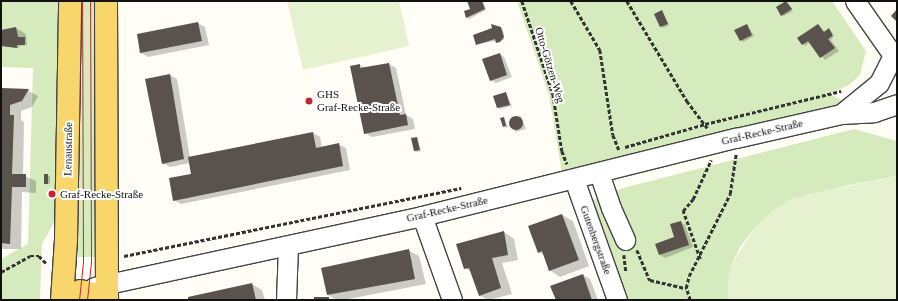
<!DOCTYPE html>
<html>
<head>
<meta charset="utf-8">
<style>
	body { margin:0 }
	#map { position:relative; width:898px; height:301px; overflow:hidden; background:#fffdf5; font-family:"Times New Roman",serif }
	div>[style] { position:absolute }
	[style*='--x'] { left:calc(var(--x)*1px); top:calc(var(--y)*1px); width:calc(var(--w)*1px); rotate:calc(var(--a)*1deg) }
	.green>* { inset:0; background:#d5ebbd }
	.pitch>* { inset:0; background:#e6f2cf }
	.shadow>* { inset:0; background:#0003 }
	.building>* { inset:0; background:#5a524d }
	.round { border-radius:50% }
	.path>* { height:2.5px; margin-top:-1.25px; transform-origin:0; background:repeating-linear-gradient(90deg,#333 0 4px,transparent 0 6px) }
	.roads { filter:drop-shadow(1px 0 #444) drop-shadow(-1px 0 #444) drop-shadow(0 1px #444) drop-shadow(0 -1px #444) }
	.minor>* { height:19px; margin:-9.5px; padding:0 9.5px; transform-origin:9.5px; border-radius:9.5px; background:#fff }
	.major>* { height:22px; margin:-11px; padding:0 11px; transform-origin:11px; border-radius:11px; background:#f9d66b }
	.tram>* { height:1px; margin:-0.5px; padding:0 0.5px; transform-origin:0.5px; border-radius:0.5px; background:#c4262e }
	.dots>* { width:11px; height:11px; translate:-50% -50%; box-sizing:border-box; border:2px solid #fff; border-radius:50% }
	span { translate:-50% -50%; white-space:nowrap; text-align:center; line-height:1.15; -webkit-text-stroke:4px #fff; paint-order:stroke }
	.street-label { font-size:11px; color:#111 }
	.poi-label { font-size:11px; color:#111 }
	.left { translate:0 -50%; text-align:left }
	.frame { position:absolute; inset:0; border:2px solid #111; pointer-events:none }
</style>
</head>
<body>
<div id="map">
	<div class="green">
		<div style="clip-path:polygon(1px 1px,62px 1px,56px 219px,42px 244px,40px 300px,1px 300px,1px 259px,28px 244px,33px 68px,1px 67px)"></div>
		<div style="clip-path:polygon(76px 1px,95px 1px,97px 12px,95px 138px,99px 257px,76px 257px)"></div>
		<div style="clip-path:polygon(517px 1px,832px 1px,866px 51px,860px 75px,849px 85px,829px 94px,852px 105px,562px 173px,549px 95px)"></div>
		<div style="clip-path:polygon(854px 129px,897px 141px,897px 176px,849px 185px,790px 200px,755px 227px,740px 247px,732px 264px,728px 300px,626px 300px,592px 200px,623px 188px)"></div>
	</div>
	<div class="pitch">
		<div style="clip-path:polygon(287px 1px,399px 1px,409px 46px,303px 70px)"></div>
		<div style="clip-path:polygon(897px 176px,897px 300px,728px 300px,728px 281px,732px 264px,755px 227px,771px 212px,790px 200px,809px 194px)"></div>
	</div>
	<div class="shadow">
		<div style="clip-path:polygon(468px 1px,483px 1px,486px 10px,469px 19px,467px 17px,471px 10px)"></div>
		<div style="clip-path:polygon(786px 2px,793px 11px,784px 16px,782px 15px)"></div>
		<div style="clip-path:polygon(662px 11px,669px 25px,663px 28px,661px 26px)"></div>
		<div style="clip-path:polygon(198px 23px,205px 27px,209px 45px,148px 57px,141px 53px,138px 35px)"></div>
		<div style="clip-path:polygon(492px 25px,503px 30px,504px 40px,476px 44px,494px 29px)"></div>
		<div style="clip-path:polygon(747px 25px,754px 36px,743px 42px,741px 40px)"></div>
		<div style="clip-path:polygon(evenodd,818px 25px,826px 32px,831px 31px,833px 34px,830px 39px,834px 36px,831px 40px,839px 51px,825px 60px,810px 42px,805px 46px,798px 38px,818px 25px,820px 28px,822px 28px,827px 35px,820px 28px)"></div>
		<div style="clip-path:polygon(16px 28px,26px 34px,27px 45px,19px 46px,19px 48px,1px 46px,1px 40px)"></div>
		<div style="clip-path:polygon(500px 54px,504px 57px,512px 77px,496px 83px,491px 80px)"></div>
		<div style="clip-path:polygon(389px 64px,396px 68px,406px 115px,413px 119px,415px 129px,372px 137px,365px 133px,360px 65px,365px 68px)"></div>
		<div style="clip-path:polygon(170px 75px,177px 79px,190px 158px,313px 133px,320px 137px,322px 147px,338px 144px,346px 148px,350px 170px,181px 204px,174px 200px,192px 175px,190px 163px,170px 167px,163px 163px)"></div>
		<div style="clip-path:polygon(27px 90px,38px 96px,32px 107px,21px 111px,21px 120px,24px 122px,23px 175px,36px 181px,36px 193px,22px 192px,21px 249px,1px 249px,1px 96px)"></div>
		<div style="clip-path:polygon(506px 93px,512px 106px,500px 109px,497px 107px)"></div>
		<div style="clip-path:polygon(521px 116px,526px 129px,515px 132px,510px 119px)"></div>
		<div style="clip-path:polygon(504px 118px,508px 127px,506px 128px,504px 126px)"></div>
		<div style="clip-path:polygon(417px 138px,421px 151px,417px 152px,414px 151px)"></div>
		<div style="clip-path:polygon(47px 175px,50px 176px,50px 184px,45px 183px)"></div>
		<div style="clip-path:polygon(562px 215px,573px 221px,589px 266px,560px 277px,549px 270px,544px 255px,539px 252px)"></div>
		<div style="clip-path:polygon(680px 222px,685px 225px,693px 247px,665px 258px,660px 255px,675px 237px)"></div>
		<div style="clip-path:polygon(504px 232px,514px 239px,518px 260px,502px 263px,512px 294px,488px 300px,479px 295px,471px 272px,465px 268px)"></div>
		<div style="clip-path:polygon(408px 250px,419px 256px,426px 284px,343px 300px,337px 300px,328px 295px)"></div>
		<div style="clip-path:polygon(583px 275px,590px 279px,598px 300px,557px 300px)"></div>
		<div style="clip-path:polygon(252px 284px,262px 290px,265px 300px,189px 300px)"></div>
	</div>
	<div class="building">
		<div style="clip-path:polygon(467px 1px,482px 1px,485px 9px,466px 18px,464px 11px,470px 9px)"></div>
		<div style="clip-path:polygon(786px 1px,792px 9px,781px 16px,776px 7px)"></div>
		<div style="clip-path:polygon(897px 9px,897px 22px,891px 16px)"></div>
		<div style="clip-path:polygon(662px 10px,668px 24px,660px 27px,654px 14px)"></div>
		<div style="clip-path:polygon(198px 22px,202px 41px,140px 53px,137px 34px)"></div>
		<div style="clip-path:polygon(491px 24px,501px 27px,504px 37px,500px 42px,496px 43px,495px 39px,476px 45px,473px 35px,492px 28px)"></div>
		<div style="clip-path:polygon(747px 24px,752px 35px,740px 41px,734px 30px)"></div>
		<div style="clip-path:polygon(818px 24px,824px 32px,829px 28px,833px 36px,828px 39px,835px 48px,820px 58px,808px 41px,802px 45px,797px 38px)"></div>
		<div style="clip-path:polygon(16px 27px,18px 37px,25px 37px,25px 45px,17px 45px,17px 48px,1px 46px,1px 30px)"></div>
		<div style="clip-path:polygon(500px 53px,507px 75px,490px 81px,482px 59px)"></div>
		<div style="clip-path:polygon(389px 63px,400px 115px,406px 114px,408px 125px,364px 134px,350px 66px,360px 64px,360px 68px)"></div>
		<div style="clip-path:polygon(170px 74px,184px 159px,162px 164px,145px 79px)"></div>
		<div style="clip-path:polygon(2px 88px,29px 89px,22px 101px,10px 105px,10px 115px,14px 115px,12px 174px,26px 174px,26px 187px,12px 187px,10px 244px,1px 243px)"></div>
		<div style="clip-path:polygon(506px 92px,510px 105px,497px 108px,493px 96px)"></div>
		<div class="round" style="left:509px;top:116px;width:14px;height:14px"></div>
		<div style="clip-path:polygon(504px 117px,506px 126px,503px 127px,500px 118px)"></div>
		<div style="clip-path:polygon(313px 132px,316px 148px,339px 143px,343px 166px,173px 201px,169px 178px,191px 174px,188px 157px)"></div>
		<div style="clip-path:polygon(417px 137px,420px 150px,414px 151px,411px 138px)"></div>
		<div style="clip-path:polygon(44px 174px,48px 174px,48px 184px,44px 184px)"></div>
		<div style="clip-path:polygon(562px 214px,579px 260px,549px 271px,542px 251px,538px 253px,528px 226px)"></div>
		<div style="clip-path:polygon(681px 221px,689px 245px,659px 255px,655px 244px,674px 237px,670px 224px)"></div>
		<div style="clip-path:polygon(504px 231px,508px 255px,492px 258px,501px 288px,479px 296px,469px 268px,464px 269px,456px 244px)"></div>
		<div style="clip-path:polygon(409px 249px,415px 279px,327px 295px,321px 268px)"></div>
		<div style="clip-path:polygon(583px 274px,592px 300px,556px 300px,550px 286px)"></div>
		<div style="clip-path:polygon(252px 283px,256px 300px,188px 300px,188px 297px)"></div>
		<div style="clip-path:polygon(314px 297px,329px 297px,329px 300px,314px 300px)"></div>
	</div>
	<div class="path">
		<div style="--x:522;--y:1;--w:98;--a:71.6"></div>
		<div style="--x:553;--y:94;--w:58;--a:81"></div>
		<div style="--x:562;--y:151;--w:14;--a:69"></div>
		<div style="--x:571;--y:1;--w:57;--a:59.4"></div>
		<div style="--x:600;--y:50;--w:86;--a:81.3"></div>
		<div style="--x:613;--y:135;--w:16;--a:68"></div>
		<div style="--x:627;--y:1;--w:117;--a:59"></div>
		<div style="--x:687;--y:101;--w:35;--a:53"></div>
		<div style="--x:625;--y:147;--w:83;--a:-16"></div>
		<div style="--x:705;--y:124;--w:140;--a:-13.6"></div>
		<div style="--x:637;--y:250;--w:33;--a:67"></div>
		<div style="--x:650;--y:280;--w:37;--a:13"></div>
		<div style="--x:624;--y:255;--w:17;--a:83"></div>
		<div style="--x:124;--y:256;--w:344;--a:-11.4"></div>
		<div style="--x:700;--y:259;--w:51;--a:-109.5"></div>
		<div style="--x:683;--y:211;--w:16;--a:-50"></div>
		<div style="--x:693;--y:199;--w:43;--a:-65.2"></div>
		<div style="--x:1;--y:272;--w:33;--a:-29"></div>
		<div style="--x:30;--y:256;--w:9;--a:0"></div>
		<div style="--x:39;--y:256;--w:10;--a:45"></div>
		<div style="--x:690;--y:300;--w:13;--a:-108"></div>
		<div style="--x:686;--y:288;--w:12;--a:-76"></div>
		<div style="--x:689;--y:276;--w:92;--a:-63.4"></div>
		<div style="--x:730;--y:194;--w:40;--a:-81.5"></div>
	</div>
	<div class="roads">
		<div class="minor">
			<div style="--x:855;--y:1;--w:73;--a:55"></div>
			<div style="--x:841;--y:114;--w:49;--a:-39.2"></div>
			<div style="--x:879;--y:83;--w:31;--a:-63"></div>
			<div style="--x:599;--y:173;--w:37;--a:71"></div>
			<div style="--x:611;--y:208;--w:35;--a:66"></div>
			<div style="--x:574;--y:179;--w:128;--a:70.4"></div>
			<div style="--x:422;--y:216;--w:89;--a:70.3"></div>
			<div style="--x:94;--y:287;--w:336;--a:-12.2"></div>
			<div style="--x:422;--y:216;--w:324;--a:-14"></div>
			<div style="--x:736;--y:138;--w:108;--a:-12.9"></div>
			<div style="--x:841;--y:114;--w:33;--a:-3"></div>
			<div style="--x:874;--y:112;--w:24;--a:-19"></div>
			<div style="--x:286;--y:300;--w:54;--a:-87.9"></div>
		</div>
		<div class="major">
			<div style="--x:106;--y:1;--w:299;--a:89.8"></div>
			<div style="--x:80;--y:291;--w:13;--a:13"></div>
			<div style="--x:93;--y:294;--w:7;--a:56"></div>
			<div style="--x:62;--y:300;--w:61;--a:-86.2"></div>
			<div style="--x:66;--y:239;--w:238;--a:-89"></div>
		</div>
	</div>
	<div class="tram">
		<div style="--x:79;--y:300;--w:38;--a:-84"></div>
		<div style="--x:83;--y:262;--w:261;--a:-90.2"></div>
		<div style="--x:87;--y:300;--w:39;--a:-84"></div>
		<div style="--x:91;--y:261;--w:260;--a:-90.2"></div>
	</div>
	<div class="dots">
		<div style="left:309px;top:101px;background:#c4262e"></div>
		<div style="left:52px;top:194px;background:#c4262e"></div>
	</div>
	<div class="street-label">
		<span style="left:550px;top:65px;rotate:73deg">Otto-Götzen-Weg</span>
		<span style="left:762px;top:132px;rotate:-13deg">Graf-Recke-Straße</span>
		<span style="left:68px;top:149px;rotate:-89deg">Lenaustraße</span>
		<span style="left:447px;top:209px;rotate:-13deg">Graf-Recke-Straße</span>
		<span style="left:596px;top:240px;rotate:70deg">Gutenbergstraße</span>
	</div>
	<div class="poi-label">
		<span class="left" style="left:317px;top:101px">GHS<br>Graf-Recke-Straße</span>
		<span class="left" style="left:60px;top:194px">Graf-Recke-Straße</span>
	</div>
	<div class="frame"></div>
</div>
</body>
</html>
